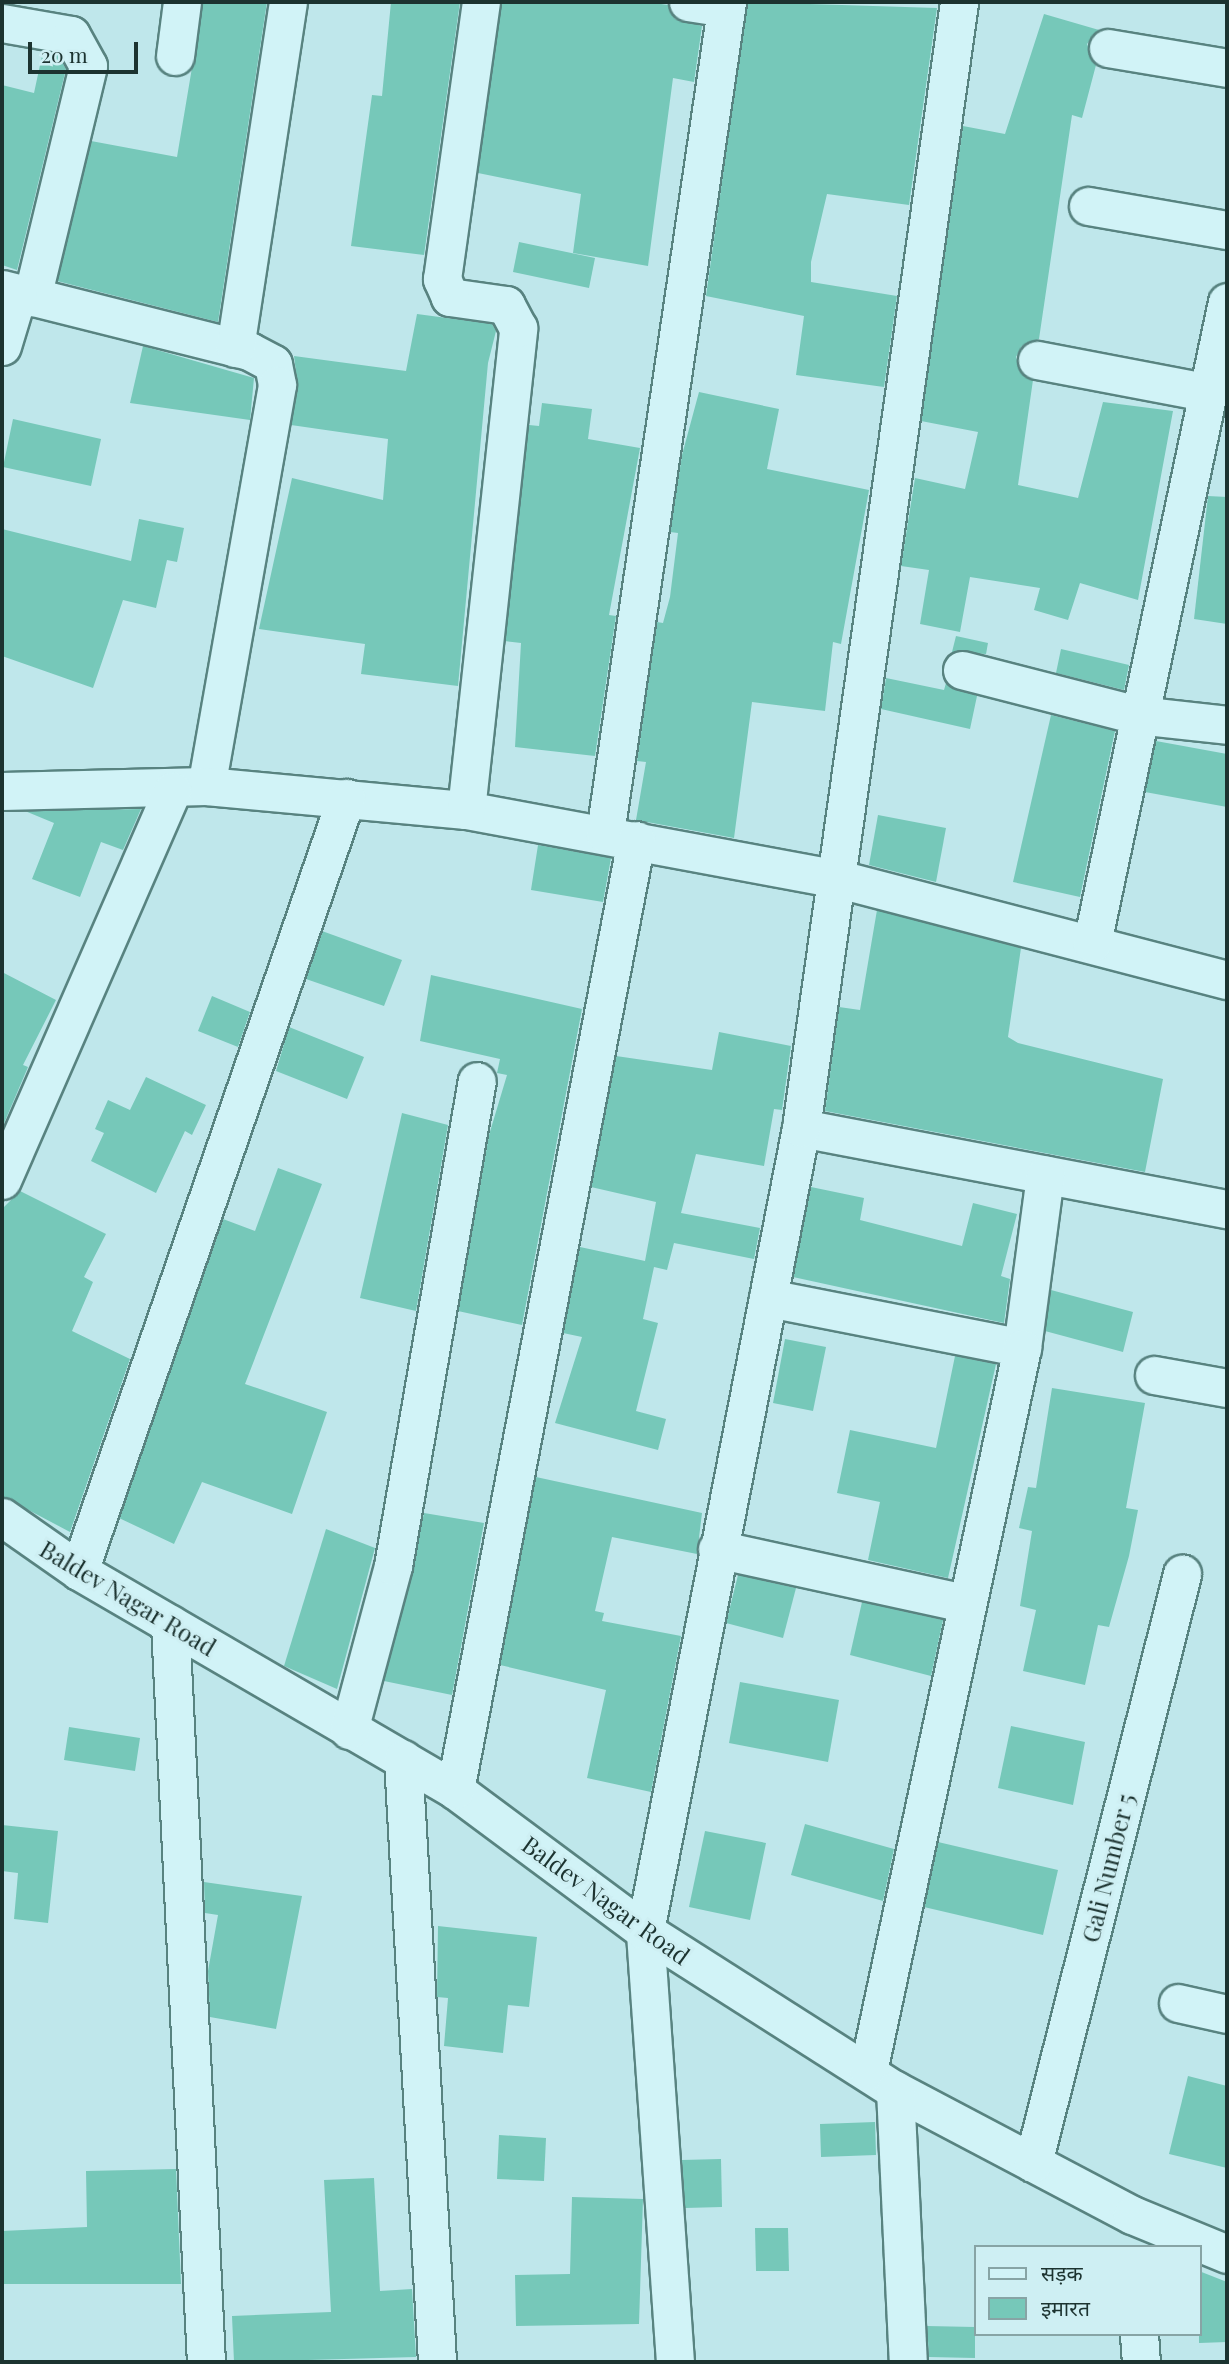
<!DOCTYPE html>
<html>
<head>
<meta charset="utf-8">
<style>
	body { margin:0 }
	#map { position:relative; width:1229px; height:2364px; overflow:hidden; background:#bfe7eb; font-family:"Playfair Display","Noto Sans Devanagari",serif }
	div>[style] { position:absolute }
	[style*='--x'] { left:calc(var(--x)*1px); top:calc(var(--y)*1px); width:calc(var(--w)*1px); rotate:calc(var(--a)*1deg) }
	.building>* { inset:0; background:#76c8b9 }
	.roads { filter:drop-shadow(2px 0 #588380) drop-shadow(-2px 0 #588380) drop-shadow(0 2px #588380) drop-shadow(0 -2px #588380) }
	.street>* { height:37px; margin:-18.5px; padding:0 18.5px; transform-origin:18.5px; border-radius:18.5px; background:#d1f3f7 }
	span { translate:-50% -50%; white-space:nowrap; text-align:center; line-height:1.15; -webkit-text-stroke:6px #ceeff3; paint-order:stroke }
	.street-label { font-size:24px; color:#1c3330 }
	.frame { position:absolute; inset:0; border:4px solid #1c3330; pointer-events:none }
	.legend { position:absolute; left:974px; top:2245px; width:228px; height:91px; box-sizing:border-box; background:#ceeff3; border:2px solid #87a4a5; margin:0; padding:9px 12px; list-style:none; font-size:21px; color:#1c3330 }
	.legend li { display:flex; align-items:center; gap:14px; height:35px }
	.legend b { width:35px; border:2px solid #87a4a5 }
	.scale { position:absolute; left:28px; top:42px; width:110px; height:32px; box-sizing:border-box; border:4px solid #1c3330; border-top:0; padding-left:9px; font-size:21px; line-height:24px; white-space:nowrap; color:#1c3330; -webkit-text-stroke:5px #ceeff3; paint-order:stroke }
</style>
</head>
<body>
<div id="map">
	<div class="building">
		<div style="clip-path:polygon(203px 2px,267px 2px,218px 322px,57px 281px,91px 141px,177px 157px)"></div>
		<div style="clip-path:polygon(391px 2px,460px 2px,424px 255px,351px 246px,372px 95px,382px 96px)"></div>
		<div style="clip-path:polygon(501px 2px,647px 2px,668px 5px,675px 19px,702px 26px,694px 82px,673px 78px,648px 266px,573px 253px,581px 194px,478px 173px)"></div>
		<div style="clip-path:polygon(747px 2px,937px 8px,909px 205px,827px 194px,811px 262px,811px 282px,897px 296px,884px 387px,796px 375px,804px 316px,706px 296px)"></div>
		<div style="clip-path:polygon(1044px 14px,1099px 30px,1087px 44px,1096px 65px,1082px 118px,1072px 115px,1039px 339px,1022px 346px,1016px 357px,1023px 375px,1033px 380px,1018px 485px,1078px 498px,1103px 402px,1173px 411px,1138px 600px,1080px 583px,1068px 620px,1034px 610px,1040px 588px,970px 577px,960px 632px,920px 624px,929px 570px,901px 566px,915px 478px,965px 489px,978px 432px,921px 421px,963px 126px,1005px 134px)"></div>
		<div style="clip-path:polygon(43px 51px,57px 54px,66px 69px,17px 270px,2px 265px,2px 85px,34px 93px)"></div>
		<div style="clip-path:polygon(519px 242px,595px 258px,589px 288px,513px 272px)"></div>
		<div style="clip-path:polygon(417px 314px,492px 324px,496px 331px,488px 363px,458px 686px,361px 674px,365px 644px,259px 629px,292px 478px,383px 500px,388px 439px,291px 425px,298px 388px,294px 356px,406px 371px)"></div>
		<div style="clip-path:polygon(143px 346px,254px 378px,250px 420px,130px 403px)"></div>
		<div style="clip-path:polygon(699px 392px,779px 409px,767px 469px,869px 490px,841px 644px,833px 642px,825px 711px,752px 702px,734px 838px,636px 820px,646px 762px,637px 761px,657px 622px,663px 623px,670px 597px,678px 533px,670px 532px,682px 455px)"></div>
		<div style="clip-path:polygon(542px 403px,592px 409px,588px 439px,640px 448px,609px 615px,616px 616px,595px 756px,515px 747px,521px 643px,505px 641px,529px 425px,539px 426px)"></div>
		<div style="clip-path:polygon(13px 419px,101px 439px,91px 486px,3px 467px)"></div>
		<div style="clip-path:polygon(1208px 496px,1227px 497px,1227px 624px,1194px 619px)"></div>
		<div style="clip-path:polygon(139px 519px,184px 528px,177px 562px,167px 560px,156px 608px,123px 600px,93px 688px,2px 656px,2px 529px,131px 561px)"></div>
		<div style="clip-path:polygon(956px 636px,988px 643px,986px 654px,952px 652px)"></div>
		<div style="clip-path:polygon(1061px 649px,1129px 665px,1124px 690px,1056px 673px)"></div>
		<div style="clip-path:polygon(886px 678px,944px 690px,946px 683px,977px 696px,970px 729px,881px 709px)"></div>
		<div style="clip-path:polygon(1051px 715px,1115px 731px,1080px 897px,1013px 882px)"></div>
		<div style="clip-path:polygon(1156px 741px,1227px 754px,1227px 807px,1145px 792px)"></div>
		<div style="clip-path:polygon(141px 809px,123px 850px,101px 842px,80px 897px,32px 879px,54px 823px,25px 811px)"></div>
		<div style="clip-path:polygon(878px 815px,946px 828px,936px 882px,869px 865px)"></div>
		<div style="clip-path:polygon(538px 845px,611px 858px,603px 902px,531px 890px)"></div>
		<div style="clip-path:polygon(877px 910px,1021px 948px,1008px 1037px,1018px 1043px,1163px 1079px,1145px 1172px,825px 1111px,839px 1007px,860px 1010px)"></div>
		<div style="clip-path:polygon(322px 931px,402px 960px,384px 1006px,306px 979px)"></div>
		<div style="clip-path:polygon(2px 972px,56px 1000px,23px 1065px,28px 1067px,2px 1128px)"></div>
		<div style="clip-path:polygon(431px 975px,582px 1009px,522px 1325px,458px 1311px,489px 1135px,507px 1075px,497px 1073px,500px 1059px,420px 1041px)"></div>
		<div style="clip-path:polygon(212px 996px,250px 1012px,238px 1047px,198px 1031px)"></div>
		<div style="clip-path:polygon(289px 1027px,364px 1057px,347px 1099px,276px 1071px)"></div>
		<div style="clip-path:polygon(719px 1032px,791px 1046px,782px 1110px,774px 1109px,764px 1166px,696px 1154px,681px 1213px,760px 1228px,754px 1259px,674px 1243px,667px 1270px,654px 1267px,643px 1319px,658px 1323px,636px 1411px,666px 1419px,658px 1450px,555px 1423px,582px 1337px,563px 1333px,580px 1247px,645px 1261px,656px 1202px,591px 1187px,616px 1056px,712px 1070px)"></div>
		<div style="clip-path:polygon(146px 1077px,206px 1105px,192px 1135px,185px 1131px,156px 1193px,91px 1161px,104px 1133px,95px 1129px,108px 1100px,130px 1110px)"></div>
		<div style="clip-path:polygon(402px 1113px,448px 1125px,416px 1311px,360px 1298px)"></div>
		<div style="clip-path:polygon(278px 1168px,322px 1184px,245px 1384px,327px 1412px,292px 1514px,202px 1482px,174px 1544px,119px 1518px,223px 1219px,255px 1231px)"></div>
		<div style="clip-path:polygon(811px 1187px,864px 1198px,860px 1220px,962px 1246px,973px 1203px,1017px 1214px,1001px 1276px,1010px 1279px,1004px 1323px,793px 1277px)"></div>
		<div style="clip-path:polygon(20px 1191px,106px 1234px,84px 1277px,93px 1282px,72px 1331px,130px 1359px,70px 1532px,2px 1496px,2px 1209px)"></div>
		<div style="clip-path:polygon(1051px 1290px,1133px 1312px,1123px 1352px,1045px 1331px)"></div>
		<div style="clip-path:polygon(785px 1339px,826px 1347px,813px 1411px,773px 1403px)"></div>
		<div style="clip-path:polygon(955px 1356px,996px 1364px,948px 1578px,868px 1560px,880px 1502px,837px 1493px,850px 1430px,936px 1448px)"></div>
		<div style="clip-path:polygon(1052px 1388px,1145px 1403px,1126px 1508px,1138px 1510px,1129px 1556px,1109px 1627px,1098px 1625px,1085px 1685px,1023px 1671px,1036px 1610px,1020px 1606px,1032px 1531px,1019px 1528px,1028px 1487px,1036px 1488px)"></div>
		<div style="clip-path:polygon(536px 1477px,702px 1513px,697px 1554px,612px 1537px,595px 1611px,604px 1613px,602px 1621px,681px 1636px,651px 1792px,587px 1778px,606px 1690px,500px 1665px)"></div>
		<div style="clip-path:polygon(424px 1513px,484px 1523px,452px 1695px,384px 1681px)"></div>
		<div style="clip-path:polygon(326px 1529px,375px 1548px,337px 1689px,284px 1666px)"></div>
		<div style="clip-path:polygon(738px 1575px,796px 1588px,783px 1638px,726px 1623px)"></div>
		<div style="clip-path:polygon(862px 1602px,943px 1620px,931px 1676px,850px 1655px)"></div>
		<div style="clip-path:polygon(740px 1682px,839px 1700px,828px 1762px,729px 1743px)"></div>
		<div style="clip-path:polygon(1011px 1726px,1085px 1742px,1073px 1805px,998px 1788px)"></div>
		<div style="clip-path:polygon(69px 1727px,140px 1738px,135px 1771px,64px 1760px)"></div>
		<div style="clip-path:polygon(805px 1824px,894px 1849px,883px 1901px,791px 1875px)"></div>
		<div style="clip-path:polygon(2px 1825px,58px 1831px,48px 1923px,14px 1919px,18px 1873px,2px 1871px)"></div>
		<div style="clip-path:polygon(705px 1831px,766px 1843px,750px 1920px,689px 1907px)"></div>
		<div style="clip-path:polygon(938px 1842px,1058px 1870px,1043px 1935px,924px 1907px)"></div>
		<div style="clip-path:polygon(204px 1882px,302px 1896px,276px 2029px,210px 2017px,208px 1971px,218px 1915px,205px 1913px)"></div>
		<div style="clip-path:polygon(438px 1926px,537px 1937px,529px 2007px,508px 2005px,503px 2053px,444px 2046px,448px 1998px,437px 1997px)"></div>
		<div style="clip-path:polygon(1188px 2076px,1227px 2086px,1227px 2168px,1169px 2154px)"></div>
		<div style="clip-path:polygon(875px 2122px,876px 2155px,821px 2157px,820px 2124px)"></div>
		<div style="clip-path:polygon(499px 2135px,546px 2138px,544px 2181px,497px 2179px)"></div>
		<div style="clip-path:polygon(721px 2159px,722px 2207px,685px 2208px,682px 2160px)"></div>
		<div style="clip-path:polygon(176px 2169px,181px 2284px,2px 2284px,2px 2231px,87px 2227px,86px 2171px)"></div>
		<div style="clip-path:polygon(374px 2178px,380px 2291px,412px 2289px,416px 2357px,234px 2362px,232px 2316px,331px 2312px,324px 2180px)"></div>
		<div style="clip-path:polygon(572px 2197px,643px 2199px,639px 2324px,516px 2326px,515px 2275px,570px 2274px)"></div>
		<div style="clip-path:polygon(755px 2228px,788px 2228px,789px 2271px,756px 2271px)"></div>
		<div style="clip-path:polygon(1199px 2271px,1227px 2282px,1227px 2342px,1199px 2343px)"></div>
		<div style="clip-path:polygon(927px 2326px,975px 2327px,975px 2358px,929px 2357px)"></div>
	</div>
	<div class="roads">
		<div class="street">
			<div style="--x:688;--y:2;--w:38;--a:9"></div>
			<div style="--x:2;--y:23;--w:70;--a:9.9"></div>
			<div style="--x:71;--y:35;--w:35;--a:61"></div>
			<div style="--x:88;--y:66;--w:238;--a:103.6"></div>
			<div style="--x:1108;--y:48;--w:121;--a:9.5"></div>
			<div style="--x:175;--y:56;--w:54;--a:-82.6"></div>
			<div style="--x:1088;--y:206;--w:141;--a:9.8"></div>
			<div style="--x:2;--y:289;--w:255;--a:14.1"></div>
			<div style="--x:249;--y:351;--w:27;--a:28"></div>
			<div style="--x:273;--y:364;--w:21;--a:79"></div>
			<div style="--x:277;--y:385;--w:407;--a:100"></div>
			<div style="--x:2;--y:346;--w:55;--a:-73.2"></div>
			<div style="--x:235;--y:348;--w:350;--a:-81.3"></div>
			<div style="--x:1037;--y:360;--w:176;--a:10.8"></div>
			<div style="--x:962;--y:670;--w:181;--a:14.4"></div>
			<div style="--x:1137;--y:715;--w:91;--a:6.3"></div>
			<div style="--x:2;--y:791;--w:204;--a:-1.4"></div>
			<div style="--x:206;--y:786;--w:261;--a:5.3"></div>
			<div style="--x:466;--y:810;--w:379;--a:10.5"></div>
			<div style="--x:839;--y:879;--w:401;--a:14.6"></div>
			<div style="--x:466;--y:810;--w:485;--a:-83.8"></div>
			<div style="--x:518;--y:328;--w:26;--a:-118"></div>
			<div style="--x:506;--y:305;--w:57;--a:-171.9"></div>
			<div style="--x:450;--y:297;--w:20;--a:-114"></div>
			<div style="--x:442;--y:279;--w:280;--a:-82"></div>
			<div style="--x:605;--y:833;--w:840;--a:-81.65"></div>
			<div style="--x:1092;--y:943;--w:655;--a:-78.11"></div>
			<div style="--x:801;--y:1128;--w:434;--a:10.8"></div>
			<div style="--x:2;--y:1180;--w:425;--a:-66.4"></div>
			<div style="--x:768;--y:1298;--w:259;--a:11.1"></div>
			<div style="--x:1022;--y:1348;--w:175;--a:-82.4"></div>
			<div style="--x:1154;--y:1375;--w:74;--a:10.1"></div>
			<div style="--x:2;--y:1517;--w:94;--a:35"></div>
			<div style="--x:79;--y:1571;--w:435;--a:30.2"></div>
			<div style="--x:455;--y:1790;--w:237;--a:36.6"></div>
			<div style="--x:645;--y:1931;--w:296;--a:32.5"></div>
			<div style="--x:895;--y:2090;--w:268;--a:27.8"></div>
			<div style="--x:1132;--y:2215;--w:103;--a:22.3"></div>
			<div style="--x:717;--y:1549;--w:254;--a:12.3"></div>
			<div style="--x:79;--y:1571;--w:818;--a:-70.94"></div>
			<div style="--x:170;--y:1624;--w:739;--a:87.21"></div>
			<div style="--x:349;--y:1730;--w:170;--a:-75"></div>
			<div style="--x:393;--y:1566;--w:492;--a:-80.2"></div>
			<div style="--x:403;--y:1759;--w:604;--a:86.77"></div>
			<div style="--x:455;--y:1790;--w:967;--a:-79.21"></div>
			<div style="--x:1178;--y:2003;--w:50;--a:12.7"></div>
			<div style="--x:868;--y:2071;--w:739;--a:-77.98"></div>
			<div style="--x:895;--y:2090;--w:272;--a:87.3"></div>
			<div style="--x:1033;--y:2163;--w:608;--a:-75.8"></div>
			<div style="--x:1139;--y:2334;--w:28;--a:86"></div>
			<div style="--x:675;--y:2362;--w:432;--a:-94"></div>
			<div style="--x:645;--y:1931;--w:818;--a:-79.01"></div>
			<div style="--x:801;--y:1128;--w:1137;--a:-82.01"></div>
		</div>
	</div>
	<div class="street-label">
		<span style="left:128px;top:1598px;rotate:31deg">Baldev Nagar Road</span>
		<span style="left:1108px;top:1868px;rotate:-76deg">Gali Number 5</span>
		<span style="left:606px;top:1900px;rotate:36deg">Baldev Nagar Road</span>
	</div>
	<div class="frame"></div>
	<ul class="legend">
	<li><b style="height:9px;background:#d1f3f7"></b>सड़क</li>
	<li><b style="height:19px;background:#76c8b9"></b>इमारत</li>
	</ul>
	<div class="scale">20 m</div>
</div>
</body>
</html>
